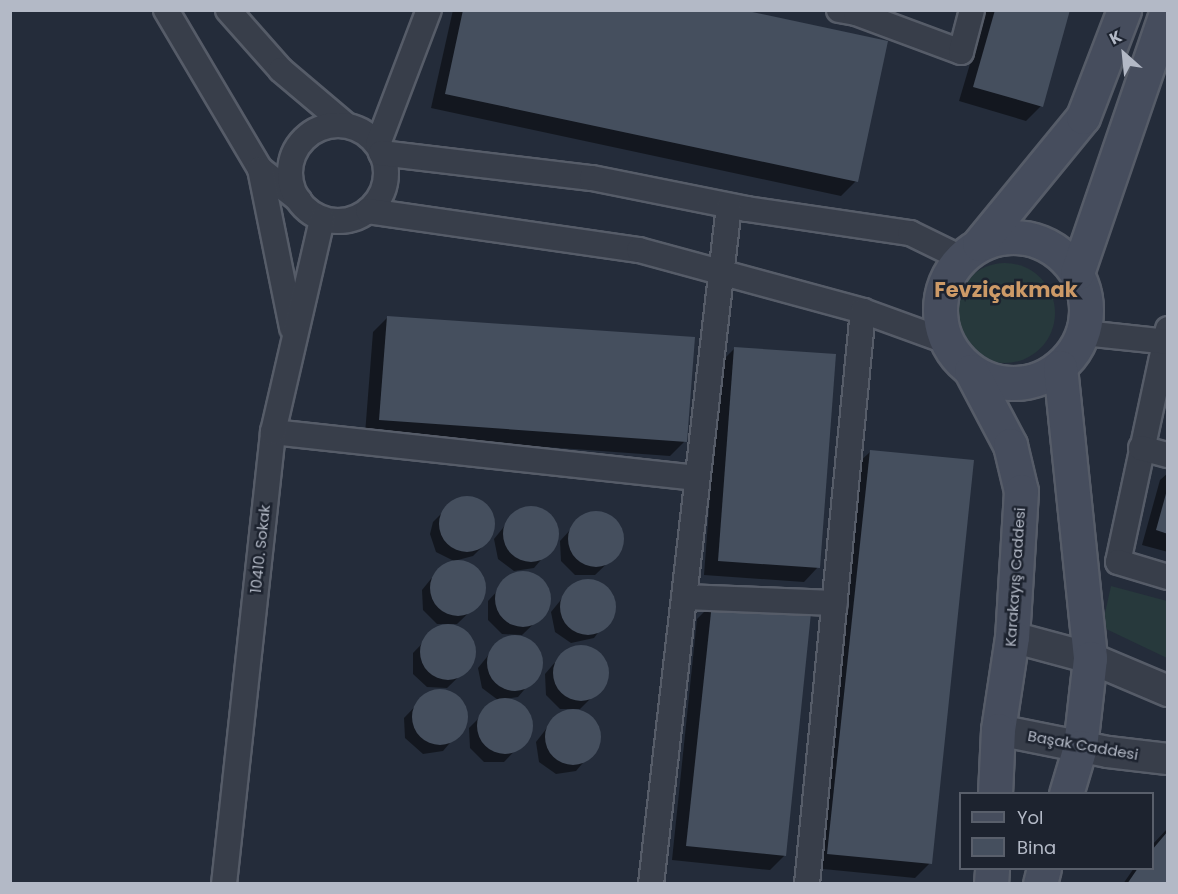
<!DOCTYPE html>
<html>
<head>
<meta charset="utf-8">
<style>
	body { margin:0 }
	#map { position:relative; width:1178px; height:894px; overflow:hidden; background:#242c3a; font-family:Poppins,sans-serif }
	div>[style] { position:absolute }
	[style*='--x'] { left:calc(var(--x)*1px); top:calc(var(--y)*1px); width:calc(var(--w)*1px); rotate:calc(var(--a)*1deg) }
	.green>* { inset:0; background:#27393c }
	.round { border-radius:50% }
	.shadow>* { inset:0; background:#0007 }
	.building>* { inset:0; background:#454f5e }
	.roads { filter:drop-shadow(2px 0 #565c68) drop-shadow(-2px 0 #565c68) drop-shadow(0 2px #565c68) drop-shadow(0 -2px #565c68) }
	.minor>* { height:24px; margin:-12px; padding:0 12px; transform-origin:12px; border-radius:12px; background:#383e4a }
	.minor>.ring { margin:-12px; padding:0; box-sizing:content-box; background:none; border:24px solid #383e4a; border-radius:50% }
	.tertiary>* { height:30px; margin:-15px; padding:0 15px; transform-origin:15px; border-radius:15px; background:#383e4a }
	.secondary>* { height:33px; margin:-16.5px; padding:0 16.5px; transform-origin:16.5px; border-radius:16.5px; background:#464d5d }
	.secondary>.ring { margin:-16.5px; padding:0; box-sizing:content-box; background:none; border:33px solid #464d5d; border-radius:50% }
	span { translate:-50% -50%; white-space:nowrap; text-align:center; line-height:1.15; -webkit-text-stroke:5px #1d232f; paint-order:stroke }
	.street-label { font-size:15px; color:#b3b9c6 }
	.district-label { font-size:21px; color:#cd9a67; font-weight:700 }
	.frame { position:absolute; inset:0; border:12px solid #b3b9c6; pointer-events:none }
	.legend { position:absolute; left:959px; top:792px; width:195px; height:78px; box-sizing:border-box; background:#1d232f; border:2px solid #595f6b; margin:0; padding:8px 10px; list-style:none; font-size:18px; color:#b3b9c6 }
	.legend li { display:flex; align-items:center; gap:12px; height:30px }
	.legend b { width:30px; border:2px solid #595f6b }
	.north { position:absolute; left:1094px; top:24px; width:60px; height:60px; -webkit-text-stroke:4px #1d232f; paint-order:stroke; rotate:333deg; font-size:16px; font-weight:700; line-height:24px; text-align:center; color:#b3b9c6 }
	.north::after { content:''; display:block; margin:auto; width:21px; height:27px; background:#b3b9c6; clip-path:polygon(50% 0,100% 100%,50% 72%,0 100%) }
</style>
</head>
<body>
<div id="map">
	<div class="green">
		<div class="round" style="left:955px;top:263px;width:100px;height:100px"></div>
		<div style="clip-path:polygon(1111px 586px,1167px 601px,1167px 658px,1102px 627px)"></div>
	</div>
	<div class="shadow">
		<div style="clip-path:polygon(453px 10px,735px 10px,856px 181px,841px 196px,431px 108px)"></div>
		<div style="clip-path:polygon(986px 10px,1069px 10px,1041px 106px,1026px 121px,959px 101px)"></div>
		<div style="clip-path:polygon(388px 317px,685px 441px,670px 456px,365px 434px,373px 332px)"></div>
		<div style="clip-path:polygon(735px 348px,818px 567px,804px 582px,704px 575px,720px 363px)"></div>
		<div style="clip-path:polygon(870px 452px,930px 863px,915px 878px,813px 868px,855px 466px)"></div>
		<div style="clip-path:polygon(1168px 473px,1168px 552px,1142px 545px,1160px 480px)"></div>
		<div style="clip-path:polygon(472px 498px,489px 508px,494px 523px,484px 545px,473px 556px,454px 561px,436px 552px,430px 534px,433px 522px,452px 503px)"></div>
		<div style="clip-path:polygon(535px 508px,555px 522px,557px 541px,534px 568px,514px 571px,498px 559px,494px 539px,516px 512px)"></div>
		<div style="clip-path:polygon(604px 514px,620px 527px,620px 551px,595px 575px,575px 575px,561px 561px,560px 541px,584px 515px)"></div>
		<div style="clip-path:polygon(450px 563px,470px 565px,483px 579px,482px 600px,457px 624px,437px 624px,423px 610px,422px 590px,439px 569px)"></div>
		<div style="clip-path:polygon(532px 574px,547px 586px,548px 610px,522px 635px,502px 634px,488px 620px,488px 601px,512px 575px)"></div>
		<div style="clip-path:polygon(593px 580px,610px 591px,615px 610px,594px 638px,571px 643px,555px 632px,551px 612px,573px 585px)"></div>
		<div style="clip-path:polygon(712px 604px,785px 855px,770px 870px,672px 860px,697px 619px)"></div>
		<div style="clip-path:polygon(457px 627px,472px 639px,473px 663px,447px 688px,427px 687px,413px 674px,413px 653px,437px 628px)"></div>
		<div style="clip-path:polygon(519px 637px,536px 647px,541px 670px,518px 697px,498px 700px,482px 688px,478px 668px,500px 641px)"></div>
		<div style="clip-path:polygon(573px 648px,593px 649px,606px 664px,605px 684px,580px 709px,560px 709px,546px 695px,545px 674px,562px 654px)"></div>
		<div style="clip-path:polygon(428px 693px,452px 693px,464px 704px,466px 724px,443px 751px,423px 754px,405px 738px,404px 718px)"></div>
		<div style="clip-path:polygon(514px 701px,529px 714px,531px 734px,504px 762px,484px 762px,470px 748px,469px 728px,494px 703px)"></div>
		<div style="clip-path:polygon(577px 711px,594px 721px,599px 744px,576px 771px,556px 774px,539px 762px,536px 742px,557px 715px)"></div>
		<div style="clip-path:polygon(1168px 828px,1168px 884px,1123px 884px,1134px 868px,1152px 868px,1152px 845px)"></div>
	</div>
	<div class="building">
		<div style="clip-path:polygon(463px 10px,743px 10px,888px 41px,858px 182px,445px 94px)"></div>
		<div style="clip-path:polygon(995px 10px,1070px 10px,1043px 107px,973px 87px)"></div>
		<div style="clip-path:polygon(387px 316px,695px 337px,687px 442px,379px 420px)"></div>
		<div style="clip-path:polygon(734px 347px,836px 354px,820px 568px,718px 561px)"></div>
		<div style="clip-path:polygon(870px 450px,974px 460px,932px 864px,827px 854px)"></div>
		<div style="clip-path:polygon(1167px 490px,1168px 490px,1168px 534px,1156px 530px)"></div>
		<div class="round" style="left:439px;top:496px;width:56px;height:56px"></div>
		<div class="round" style="left:503px;top:506px;width:56px;height:56px"></div>
		<div class="round" style="left:568px;top:511px;width:56px;height:56px"></div>
		<div class="round" style="left:430px;top:560px;width:56px;height:56px"></div>
		<div class="round" style="left:495px;top:571px;width:56px;height:56px"></div>
		<div class="round" style="left:560px;top:579px;width:56px;height:56px"></div>
		<div style="clip-path:polygon(712px 603px,811px 613px,786px 856px,686px 846px)"></div>
		<div class="round" style="left:420px;top:624px;width:56px;height:56px"></div>
		<div class="round" style="left:487px;top:635px;width:56px;height:56px"></div>
		<div class="round" style="left:553px;top:645px;width:56px;height:56px"></div>
		<div class="round" style="left:412px;top:689px;width:56px;height:56px"></div>
		<div class="round" style="left:477px;top:698px;width:56px;height:56px"></div>
		<div class="round" style="left:545px;top:709px;width:56px;height:56px"></div>
		<div style="clip-path:polygon(1168px 831px,1168px 884px,1127px 884px,1138px 868px,1152px 868px,1152px 850px)"></div>
	</div>
	<div class="roads">
		<div class="minor">
			<div style="--x:166;--y:10;--w:185;--a:59.4"></div>
			<div style="--x:260;--y:169;--w:50;--a:38.5"></div>
			<div style="--x:228;--y:10;--w:80;--a:48.5"></div>
			<div style="--x:281;--y:70;--w:85;--a:40.2"></div>
			<div style="--x:839;--y:10;--w:17;--a:10"></div>
			<div style="--x:856;--y:13;--w:112;--a:20.4"></div>
			<div style="--x:961;--y:52;--w:43;--a:-75.3"></div>
			<div class="ring" style="left:290px;top:125px;width:72px;height:72px"></div>
			<div style="--x:378;--y:144;--w:143;--a:-69.2"></div>
			<div style="--x:381;--y:153;--w:212;--a:6.8"></div>
			<div style="--x:592;--y:178;--w:158;--a:11.3"></div>
			<div style="--x:747;--y:209;--w:165;--a:8.4"></div>
			<div style="--x:910;--y:233;--w:57;--a:26.1"></div>
			<div style="--x:260;--y:169;--w:162;--a:78.6"></div>
			<div style="--x:368;--y:211;--w:274;--a:8.2"></div>
			<div style="--x:639;--y:250;--w:232;--a:15.2"></div>
			<div style="--x:863;--y:311;--w:88;--a:19.9"></div>
			<div style="--x:1168;--y:329;--w:238;--a:102.1"></div>
			<div style="--x:1118;--y:562;--w:52;--a:16.7"></div>
			<div style="--x:1084;--y:333;--w:84;--a:6.1"></div>
			<div style="--x:273;--y:432;--w:426;--a:6.2"></div>
			<div style="--x:1141;--y:448;--w:28;--a:15"></div>
			<div style="--x:684;--y:597;--w:151;--a:2.3"></div>
			<div style="--x:224;--y:884;--w:455;--a:-83.8"></div>
			<div style="--x:273;--y:432;--w:218;--a:-77"></div>
			<div style="--x:651;--y:884;--w:682;--a:-83.44"></div>
			<div style="--x:807;--y:884;--w:576;--a:-84.42"></div>
		</div>
		<div class="tertiary">
			<div style="--x:1012;--y:637;--w:81;--a:15.1"></div>
			<div style="--x:1090;--y:658;--w:85;--a:22.9"></div>
			<div style="--x:998;--y:730;--w:112;--a:11.3"></div>
			<div style="--x:1108;--y:752;--w:60;--a:6.7"></div>
		</div>
		<div class="secondary">
			<div class="ring" style="left:940px;top:237px;width:113px;height:113px"></div>
			<div style="--x:979;--y:244;--w:164;--a:-50.7"></div>
			<div style="--x:1083;--y:117;--w:115;--a:-69"></div>
			<div style="--x:1077;--y:273;--w:278;--a:-71.1"></div>
			<div style="--x:1060;--y:367;--w:293;--a:84.1"></div>
			<div style="--x:1090;--y:658;--w:90;--a:96.4"></div>
			<div style="--x:1080;--y:747;--w:49;--a:106.6"></div>
			<div style="--x:971;--y:371;--w:84;--a:62.2"></div>
			<div style="--x:1010;--y:445;--w:47;--a:76.6"></div>
			<div style="--x:1021;--y:491;--w:146;--a:93.5"></div>
			<div style="--x:1012;--y:637;--w:94;--a:98.6"></div>
			<div style="--x:998;--y:730;--w:64;--a:92.7"></div>
			<div style="--x:991;--y:884;--w:16;--a:-86"></div>
			<div style="--x:1040;--y:884;--w:16;--a:-76"></div>
		</div>
	</div>
	<div class="street-label">
		<span style="left:260px;top:549px;rotate:-84deg">10410. Sokak</span>
		<span style="left:1015px;top:577px;rotate:-86deg">Karakayış Caddesi</span>
		<span style="left:1083px;top:745px;rotate:10deg">Başak Caddesi</span>
	</div>
	<div class="district-label">
		<span style="left:1006px;top:290px">Fevziçakmak</span>
	</div>
	<div class="frame"></div>
	<ul class="legend">
	<li><b style="height:8px;background:#464d5d"></b>Yol</li>
	<li><b style="height:16px;background:#454f5e"></b>Bina</li>
	</ul>
	<div class="north">K</div>
</div>
</body>
</html>
